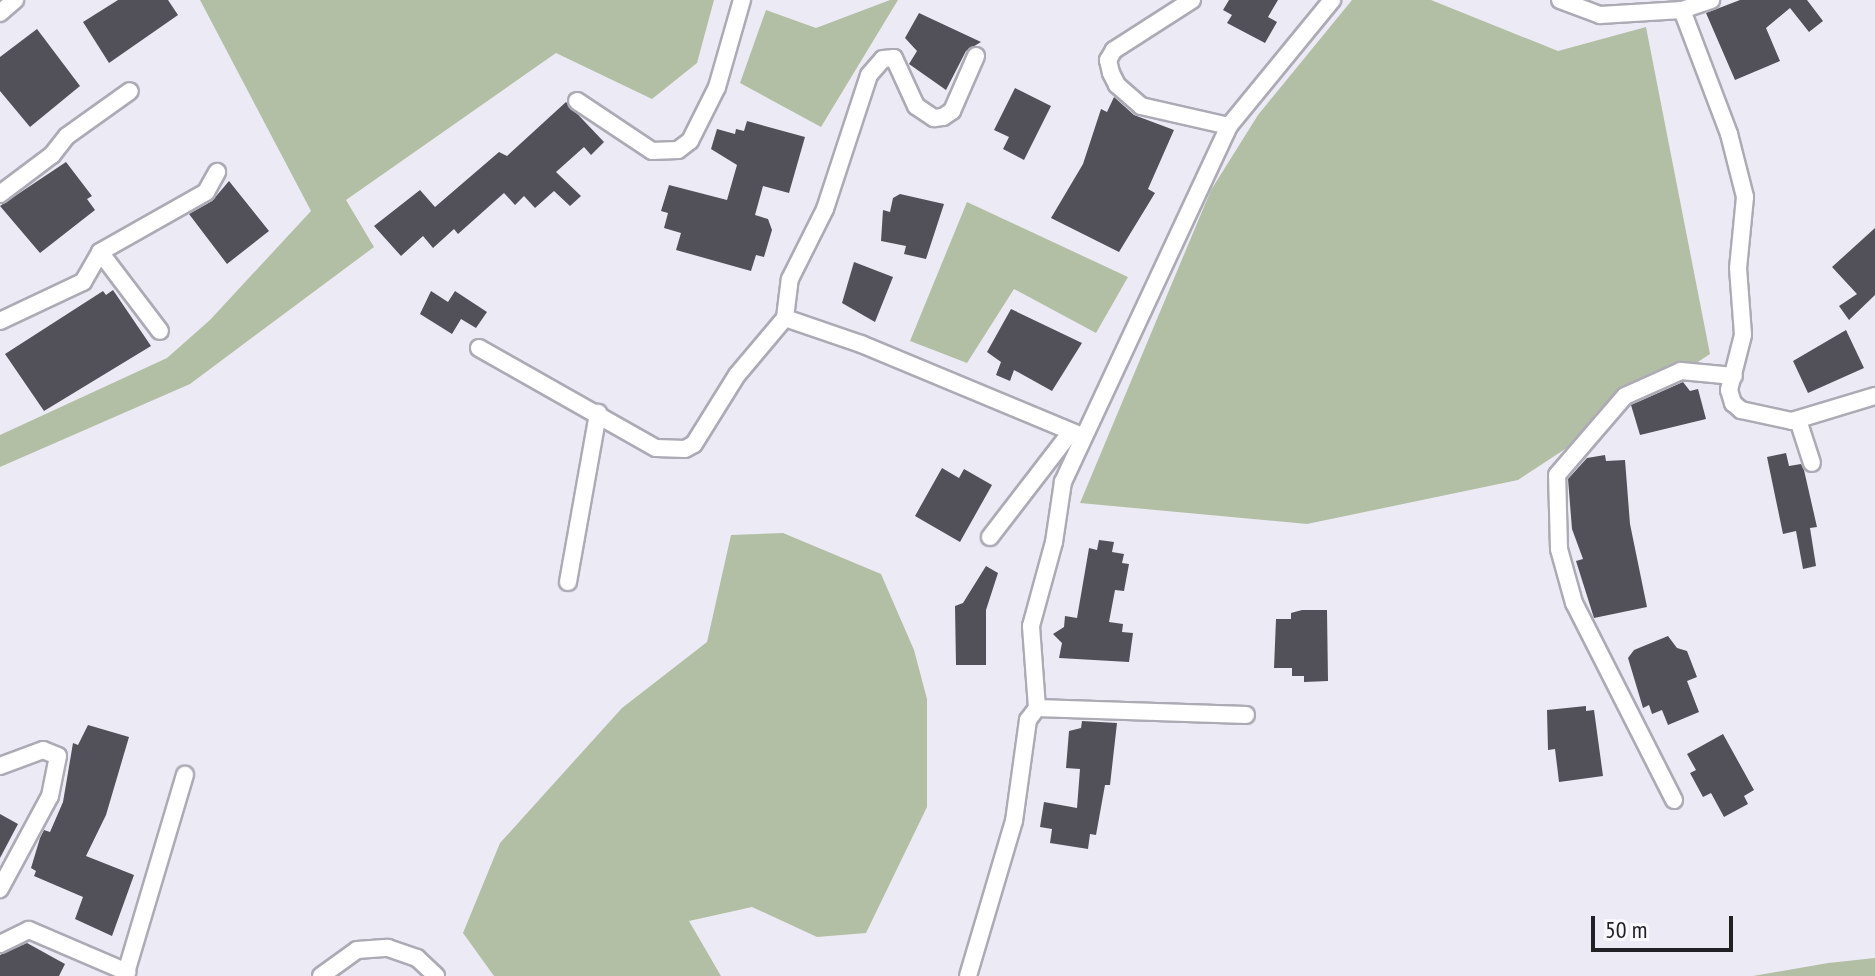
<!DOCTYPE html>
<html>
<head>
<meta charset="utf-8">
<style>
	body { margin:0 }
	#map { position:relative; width:1875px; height:976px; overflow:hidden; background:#ecebf5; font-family:"PT Sans Narrow",sans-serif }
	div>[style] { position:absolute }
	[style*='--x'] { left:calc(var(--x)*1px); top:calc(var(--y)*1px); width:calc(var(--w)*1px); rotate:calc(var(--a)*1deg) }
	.forest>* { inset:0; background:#b3bfa4 }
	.building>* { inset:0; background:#525059 }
	.roads { filter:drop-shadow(2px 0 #acabb5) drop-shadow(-2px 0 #acabb5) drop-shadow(0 2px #acabb5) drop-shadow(0 -2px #acabb5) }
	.minor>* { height:16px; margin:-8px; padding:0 8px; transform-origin:8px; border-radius:8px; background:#fff }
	span { translate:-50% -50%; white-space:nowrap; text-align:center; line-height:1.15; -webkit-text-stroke:8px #f9f9ff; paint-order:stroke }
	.scale { position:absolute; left:1591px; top:916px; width:142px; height:36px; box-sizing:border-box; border:4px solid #212125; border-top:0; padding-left:10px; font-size:24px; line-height:28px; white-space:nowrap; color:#212125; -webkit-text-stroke:6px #f9f9ff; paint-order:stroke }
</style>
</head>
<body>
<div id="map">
	<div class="forest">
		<div style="clip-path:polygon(200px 0,714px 0,697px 63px,652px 99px,556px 53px,346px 200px,374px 247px,190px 384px,0 467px,0 435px,167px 358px,210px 320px,311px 211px)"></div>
		<div style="clip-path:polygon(890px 0,898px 0,821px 127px,740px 83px,766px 10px,816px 28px)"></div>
		<div style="clip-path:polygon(1352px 0,1431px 0,1558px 51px,1646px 27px,1710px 354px,1518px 480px,1307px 524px,1080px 503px,1211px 190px,1258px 115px)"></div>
		<div style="clip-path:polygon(967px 202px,1128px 277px,1096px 333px,1014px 289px,967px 363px,910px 341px)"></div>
		<div style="clip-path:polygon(783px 533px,881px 574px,914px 650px,927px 699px,927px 807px,866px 933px,817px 937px,752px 907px,689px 921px,721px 976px,494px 976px,463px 933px,500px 843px,622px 708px,707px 642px,731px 535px)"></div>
		<div style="clip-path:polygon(1875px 958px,1875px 976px,1753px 976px,1828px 963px)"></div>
	</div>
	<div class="building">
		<div style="clip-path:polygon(118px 0,168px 0,178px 15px,109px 63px,83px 22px)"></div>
		<div style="clip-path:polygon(1229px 0,1278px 0,1268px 17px,1277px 22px,1265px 43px,1227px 23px,1232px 15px,1223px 10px)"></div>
		<div style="clip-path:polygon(1740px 0,1807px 0,1823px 21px,1809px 32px,1790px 8px,1766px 28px,1780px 61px,1735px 80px,1706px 13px)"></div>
		<div style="clip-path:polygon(919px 13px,981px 42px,966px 51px,946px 90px,909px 64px,917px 51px,905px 38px)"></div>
		<div style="clip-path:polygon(37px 29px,80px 86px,30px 127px,0 91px,0 57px)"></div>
		<div style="clip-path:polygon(1015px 88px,1051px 106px,1024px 160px,1003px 149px,1009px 137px,994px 130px)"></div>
		<div style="clip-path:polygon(1114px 97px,1134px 115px,1174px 130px,1148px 189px,1155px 193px,1119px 252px,1051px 218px,1083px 164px,1101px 109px,1107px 112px)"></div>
		<div style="clip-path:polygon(566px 102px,604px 142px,591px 155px,584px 147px,556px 172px,581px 196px,570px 206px,554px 191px,535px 208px,524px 196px,515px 205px,504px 193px,458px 234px,454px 229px,433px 248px,423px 236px,401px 256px,374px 226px,420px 190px,435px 207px,499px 152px,507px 156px)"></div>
		<div style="clip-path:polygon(747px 121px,805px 137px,789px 193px,763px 186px,755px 215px,768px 219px,772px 230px,764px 257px,756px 255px,751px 271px,676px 250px,681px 233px,664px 228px,668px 213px,661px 211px,669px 185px,727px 200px,737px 165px,711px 149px,717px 129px,735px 134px,736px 129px,744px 131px)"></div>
		<div style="clip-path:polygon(66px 162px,92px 196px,87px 199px,95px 210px,40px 253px,0 206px)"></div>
		<div style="clip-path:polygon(229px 181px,269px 231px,227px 264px,189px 214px,212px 201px)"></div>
		<div style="clip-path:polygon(900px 194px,944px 204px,926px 259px,904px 254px,906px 246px,881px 241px,883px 210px,890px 212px,893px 198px)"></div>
		<div style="clip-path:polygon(1875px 228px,1875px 295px,1849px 320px,1839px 306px,1857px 294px,1832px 267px)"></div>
		<div style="clip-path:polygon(854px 262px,893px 277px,875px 322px,842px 303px)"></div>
		<div style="clip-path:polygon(113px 290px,151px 346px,44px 411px,5px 354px,103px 291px,106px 295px)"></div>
		<div style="clip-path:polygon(431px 291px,448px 302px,455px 291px,487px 312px,476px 328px,461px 319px,452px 334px,420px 314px)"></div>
		<div style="clip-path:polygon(1011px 309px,1082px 343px,1052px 391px,1014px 370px,1010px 381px,996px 375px,1001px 362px,987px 352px)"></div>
		<div style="clip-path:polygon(1846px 330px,1864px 368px,1808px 393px,1793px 361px)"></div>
		<div style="clip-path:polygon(1683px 382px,1690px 391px,1698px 389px,1706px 419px,1640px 435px,1631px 405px)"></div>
		<div style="clip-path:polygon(1786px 453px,1789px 466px,1801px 464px,1804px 470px,1817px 527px,1810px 528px,1816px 566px,1803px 569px,1796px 531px,1783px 534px,1767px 457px)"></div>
		<div style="clip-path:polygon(1605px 455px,1606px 461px,1625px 460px,1630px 524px,1647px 607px,1594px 618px,1576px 561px,1583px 559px,1572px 529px,1568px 479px,1587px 458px)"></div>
		<div style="clip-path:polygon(942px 468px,959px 478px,964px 469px,992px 485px,960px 542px,915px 516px)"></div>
		<div style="clip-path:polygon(1099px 540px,1114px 542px,1112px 552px,1124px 554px,1122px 563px,1129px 564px,1124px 591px,1115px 590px,1109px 622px,1123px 624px,1122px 632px,1133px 633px,1129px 662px,1059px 658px,1062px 643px,1053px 634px,1064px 627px,1065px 616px,1077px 618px,1089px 548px,1097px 550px)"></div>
		<div style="clip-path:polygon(986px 566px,998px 573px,986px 610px,986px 665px,956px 665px,955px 606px,963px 603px)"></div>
		<div style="clip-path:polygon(1302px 610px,1327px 610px,1328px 681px,1304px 682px,1304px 676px,1292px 676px,1292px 668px,1274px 668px,1276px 619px,1291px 619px,1291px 613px)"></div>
		<div style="clip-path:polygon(1668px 636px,1677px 648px,1687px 651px,1697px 677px,1687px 681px,1699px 712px,1668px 725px,1662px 710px,1652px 714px,1649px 705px,1643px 708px,1628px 658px,1634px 650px)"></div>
		<div style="clip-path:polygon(1586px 706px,1586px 711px,1594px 710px,1603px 776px,1559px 782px,1555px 749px,1548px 750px,1547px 710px)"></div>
		<div style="clip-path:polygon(1082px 721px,1117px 723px,1110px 785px,1105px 785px,1096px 835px,1090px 834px,1088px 849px,1050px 843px,1052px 829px,1040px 827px,1044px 802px,1077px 808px,1080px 769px,1066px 768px,1069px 731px,1081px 728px)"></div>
		<div style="clip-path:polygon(88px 725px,129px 737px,106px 815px,86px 856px,134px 875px,112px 936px,75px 919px,83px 897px,34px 876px,36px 871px,31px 868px,40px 838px,44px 830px,50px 832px,63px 802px,73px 743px,78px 745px)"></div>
		<div style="clip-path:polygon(1723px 734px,1754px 790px,1744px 796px,1748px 804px,1724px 817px,1711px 793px,1703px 797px,1690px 773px,1696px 770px,1687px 754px)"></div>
		<div style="clip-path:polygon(0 814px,18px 824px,0 858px)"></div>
		<div style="clip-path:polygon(27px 943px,65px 964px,59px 976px,0 976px,0 955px)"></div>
	</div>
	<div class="roads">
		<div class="minor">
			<div style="--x:1192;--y:0;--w:93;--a:147.3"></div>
			<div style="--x:1114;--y:50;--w:12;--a:121"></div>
			<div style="--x:1108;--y:60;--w:13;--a:77"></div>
			<div style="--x:1111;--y:73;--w:13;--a:63"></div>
			<div style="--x:1117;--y:85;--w:32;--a:41"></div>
			<div style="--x:1141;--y:106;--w:90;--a:12.8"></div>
			<div style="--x:1560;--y:0;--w:43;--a:20.6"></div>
			<div style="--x:1600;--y:15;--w:82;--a:-3.5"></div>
			<div style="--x:1682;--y:10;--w:31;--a:-19"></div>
			<div style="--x:1682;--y:10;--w:133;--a:69.2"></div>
			<div style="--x:1729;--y:134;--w:65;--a:75.7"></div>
			<div style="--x:1745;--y:197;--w:71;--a:95.6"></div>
			<div style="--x:1738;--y:268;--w:67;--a:85.7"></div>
			<div style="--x:1743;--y:335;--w:57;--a:104.3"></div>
			<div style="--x:1729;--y:390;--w:14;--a:73"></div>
			<div style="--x:1733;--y:403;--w:11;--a:41"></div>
			<div style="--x:1741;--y:410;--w:52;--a:12.2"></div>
			<div style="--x:1792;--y:421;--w:87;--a:-16.8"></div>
			<div style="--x:0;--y:13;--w:20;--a:-41"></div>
			<div style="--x:577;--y:101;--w:90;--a:33.7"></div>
			<div style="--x:652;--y:151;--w:26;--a:-2"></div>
			<div style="--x:678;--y:150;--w:15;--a:-37"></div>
			<div style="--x:690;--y:141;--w:60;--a:-63.4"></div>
			<div style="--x:717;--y:87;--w:91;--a:-74"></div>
			<div style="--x:0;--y:194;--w:65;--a:-36.9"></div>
			<div style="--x:52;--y:155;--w:24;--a:-52"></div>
			<div style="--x:67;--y:136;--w:77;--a:-35.5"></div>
			<div style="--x:100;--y:252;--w:99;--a:52.8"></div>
			<div style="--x:785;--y:318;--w:80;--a:18.9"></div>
			<div style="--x:861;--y:344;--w:239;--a:22.6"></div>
			<div style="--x:0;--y:321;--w:92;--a:-25.2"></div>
			<div style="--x:83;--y:282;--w:34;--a:-60"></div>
			<div style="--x:100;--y:252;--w:122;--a:-29.5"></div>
			<div style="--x:206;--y:192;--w:23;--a:-61"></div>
			<div style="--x:479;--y:348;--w:203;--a:29.5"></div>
			<div style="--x:656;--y:448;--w:29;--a:2"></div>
			<div style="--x:685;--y:449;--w:10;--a:-29"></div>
			<div style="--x:694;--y:444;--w:81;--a:-58.1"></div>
			<div style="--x:737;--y:375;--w:75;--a:-49.9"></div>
			<div style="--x:785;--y:318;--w:39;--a:-83"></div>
			<div style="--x:790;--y:279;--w:78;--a:-63.4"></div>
			<div style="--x:825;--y:209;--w:141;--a:-71.8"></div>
			<div style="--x:869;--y:75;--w:21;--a:-49"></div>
			<div style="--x:883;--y:59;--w:11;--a:-5"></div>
			<div style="--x:894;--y:58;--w:53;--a:65.4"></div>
			<div style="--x:916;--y:106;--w:22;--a:34"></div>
			<div style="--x:934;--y:118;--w:9;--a:-6"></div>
			<div style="--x:943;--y:117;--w:11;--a:-34"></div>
			<div style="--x:952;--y:111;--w:60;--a:-66.4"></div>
			<div style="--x:1798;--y:420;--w:45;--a:72"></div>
			<div style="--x:990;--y:537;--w:131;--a:-52.4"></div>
			<div style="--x:568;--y:582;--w:172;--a:-79.9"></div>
			<div style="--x:1037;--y:708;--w:209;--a:1.9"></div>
			<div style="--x:0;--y:766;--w:46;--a:-20.4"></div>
			<div style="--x:43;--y:750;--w:16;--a:22"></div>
			<div style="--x:58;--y:756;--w:41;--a:101.3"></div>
			<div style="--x:50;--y:796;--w:106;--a:118.3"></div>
			<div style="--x:1674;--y:800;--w:221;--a:-116.9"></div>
			<div style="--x:1574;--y:603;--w:56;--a:-105.5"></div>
			<div style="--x:1559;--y:549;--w:74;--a:-91.5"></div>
			<div style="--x:1557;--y:475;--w:104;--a:-49.3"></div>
			<div style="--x:1625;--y:396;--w:61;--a:-24.1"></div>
			<div style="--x:1681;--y:371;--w:53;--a:5.4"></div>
			<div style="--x:0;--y:944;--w:32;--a:-26"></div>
			<div style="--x:29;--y:930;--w:107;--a:23.2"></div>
			<div style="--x:125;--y:976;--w:210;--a:-73.4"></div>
			<div style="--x:321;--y:976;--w:44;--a:-35.8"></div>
			<div style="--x:357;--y:950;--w:31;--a:-4"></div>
			<div style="--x:388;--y:948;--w:31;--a:19"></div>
			<div style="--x:417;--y:958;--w:26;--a:43"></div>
			<div style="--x:968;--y:976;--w:162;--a:-73.5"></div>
			<div style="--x:1014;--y:821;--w:102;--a:-82.1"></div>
			<div style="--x:1028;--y:720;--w:15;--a:-53"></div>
			<div style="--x:1037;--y:708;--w:82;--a:-94.2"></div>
			<div style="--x:1031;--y:626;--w:87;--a:-74.7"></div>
			<div style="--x:1054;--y:542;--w:61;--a:-81.5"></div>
			<div style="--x:1063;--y:482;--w:393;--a:-65"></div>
			<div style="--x:1229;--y:126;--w:163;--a:-50.7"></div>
		</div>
	</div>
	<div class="scale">50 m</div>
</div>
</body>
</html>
